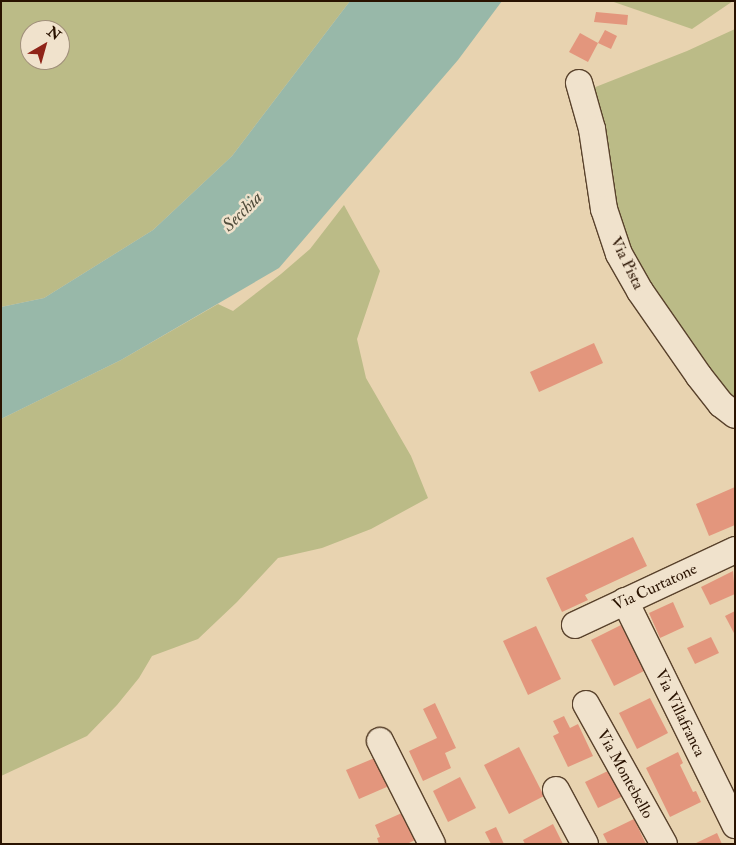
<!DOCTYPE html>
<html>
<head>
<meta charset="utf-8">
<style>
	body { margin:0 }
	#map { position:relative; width:736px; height:845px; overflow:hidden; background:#e8d3b0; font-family:"IM FELL Double Pica",serif }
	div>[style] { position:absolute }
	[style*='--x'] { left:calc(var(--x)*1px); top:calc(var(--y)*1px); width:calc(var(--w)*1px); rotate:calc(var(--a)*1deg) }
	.green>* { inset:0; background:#bbbb87 }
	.water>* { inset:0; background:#98b8a9 }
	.building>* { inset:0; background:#e3967d }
	.roads { filter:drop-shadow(1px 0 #59422c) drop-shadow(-1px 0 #59422c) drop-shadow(0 1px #59422c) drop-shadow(0 -1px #59422c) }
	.minor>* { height:26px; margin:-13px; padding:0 13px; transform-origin:13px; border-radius:13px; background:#f0e2cc }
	span { translate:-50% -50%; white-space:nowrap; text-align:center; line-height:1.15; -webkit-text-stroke:5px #f0e2cc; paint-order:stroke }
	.street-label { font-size:16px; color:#291200 }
	.water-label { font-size:18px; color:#504c3b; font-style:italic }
	.frame { position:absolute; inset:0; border:2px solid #291200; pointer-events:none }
	.north { position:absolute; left:20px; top:20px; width:50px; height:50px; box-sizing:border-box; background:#f0e2cc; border:1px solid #a08f7a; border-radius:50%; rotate:38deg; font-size:14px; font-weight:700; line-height:20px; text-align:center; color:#291200 }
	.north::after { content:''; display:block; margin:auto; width:18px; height:22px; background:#8f2418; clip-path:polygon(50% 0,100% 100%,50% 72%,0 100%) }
</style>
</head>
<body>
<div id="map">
	<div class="green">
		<div style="clip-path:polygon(evenodd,1px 1px,350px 1px,232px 156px,153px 230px,44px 298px,1px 307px,1px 1px,30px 30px,60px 30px,60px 60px,30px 60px,30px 30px)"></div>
		<div style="clip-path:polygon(611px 1px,733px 1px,692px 29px)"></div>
		<div style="clip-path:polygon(735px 29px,735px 403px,634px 291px,593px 88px,687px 51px)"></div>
		<div style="clip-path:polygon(344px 205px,380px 271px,357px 339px,366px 378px,411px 456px,428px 498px,371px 529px,322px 548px,278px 558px,237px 602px,198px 639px,152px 656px,139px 678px,117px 705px,87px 736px,1px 776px,1px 419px,121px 360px,218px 304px,233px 311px,281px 274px,310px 249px)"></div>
	</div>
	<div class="water">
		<div style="clip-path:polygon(350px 1px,502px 1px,458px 60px,279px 268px,121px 360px,1px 419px,1px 307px,44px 298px,153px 230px,232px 156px)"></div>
	</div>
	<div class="building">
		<div style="clip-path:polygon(596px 12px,628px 15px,627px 25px,594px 22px)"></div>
		<div style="clip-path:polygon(605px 30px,617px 36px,611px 49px,598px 43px)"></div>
		<div style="clip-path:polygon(580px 33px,598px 43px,588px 62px,569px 52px)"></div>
		<div style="clip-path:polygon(594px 343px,603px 363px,539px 392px,530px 372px)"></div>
		<div style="clip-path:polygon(735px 487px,735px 525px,709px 536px,696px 504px)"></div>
		<div style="clip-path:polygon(633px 537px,647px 566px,585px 595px,588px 600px,562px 612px,546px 578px)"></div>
		<div style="clip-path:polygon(733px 571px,735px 594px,710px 605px,701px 587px)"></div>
		<div style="clip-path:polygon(673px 602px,684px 627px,660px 638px,649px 613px)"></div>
		<div style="clip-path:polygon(735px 611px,735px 635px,725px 616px)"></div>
		<div style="clip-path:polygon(621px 625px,644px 671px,614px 686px,591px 640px)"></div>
		<div style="clip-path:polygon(536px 626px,561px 679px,528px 695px,503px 641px)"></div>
		<div style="clip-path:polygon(711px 637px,719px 653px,695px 664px,687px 648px)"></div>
		<div style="clip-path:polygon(650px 698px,668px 733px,637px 749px,619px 713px)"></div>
		<div style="clip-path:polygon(435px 703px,456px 748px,445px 753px,451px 768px,423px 781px,409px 751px,437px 738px,423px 709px)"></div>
		<div style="clip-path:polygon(564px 716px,570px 728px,578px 724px,593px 756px,568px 767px,553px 736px,559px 733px,553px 721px)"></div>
		<div style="clip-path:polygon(519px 747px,544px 796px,509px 814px,484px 765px)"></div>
		<div style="clip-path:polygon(678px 752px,683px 763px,680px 765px,693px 792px,696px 791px,701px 802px,670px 817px,646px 768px)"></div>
		<div style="clip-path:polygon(377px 757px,389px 786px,359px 799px,346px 770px)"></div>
		<div style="clip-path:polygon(612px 769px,625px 795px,598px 808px,585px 782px)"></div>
		<div style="clip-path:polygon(460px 777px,476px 808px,448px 822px,433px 791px)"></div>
		<div style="clip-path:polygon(404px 812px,417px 839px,407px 844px,379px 844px,377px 838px,380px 837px,375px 825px)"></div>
		<div style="clip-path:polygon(634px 819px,646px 844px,608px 844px,603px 834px)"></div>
		<div style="clip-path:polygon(553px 824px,563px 844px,525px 844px,523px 840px)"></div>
		<div style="clip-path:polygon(496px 827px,504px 844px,491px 844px,485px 832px)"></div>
		<div style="clip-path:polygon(717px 833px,722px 844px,694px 844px)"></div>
	</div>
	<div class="roads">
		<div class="minor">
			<div style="--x:579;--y:83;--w:48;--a:74.2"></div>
			<div style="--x:592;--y:129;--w:81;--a:81.5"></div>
			<div style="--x:604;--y:209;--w:47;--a:71.6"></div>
			<div style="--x:619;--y:254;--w:43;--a:60.4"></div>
			<div style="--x:640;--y:291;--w:103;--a:55.2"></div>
			<div style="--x:699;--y:376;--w:36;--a:52"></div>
			<div style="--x:721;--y:404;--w:18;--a:38"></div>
			<div style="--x:625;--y:601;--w:250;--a:63.8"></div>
			<div style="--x:575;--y:625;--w:177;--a:-25.1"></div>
			<div style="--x:586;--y:704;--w:160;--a:60.9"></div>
			<div style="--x:380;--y:741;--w:115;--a:63.2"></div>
			<div style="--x:556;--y:790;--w:61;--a:61.8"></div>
		</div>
	</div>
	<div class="street-label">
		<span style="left:627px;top:263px;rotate:64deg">Via Pista</span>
		<span style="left:655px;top:587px;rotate:-25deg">Via Curtatone</span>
		<span style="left:680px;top:713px;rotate:64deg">Via Villafranca</span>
		<span style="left:625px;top:774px;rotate:61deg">Via Montebello</span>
	</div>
	<div class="water-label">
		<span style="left:243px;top:212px;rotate:-45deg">Secchia</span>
	</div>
	<div class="frame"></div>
	<div class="north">N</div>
</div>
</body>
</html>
